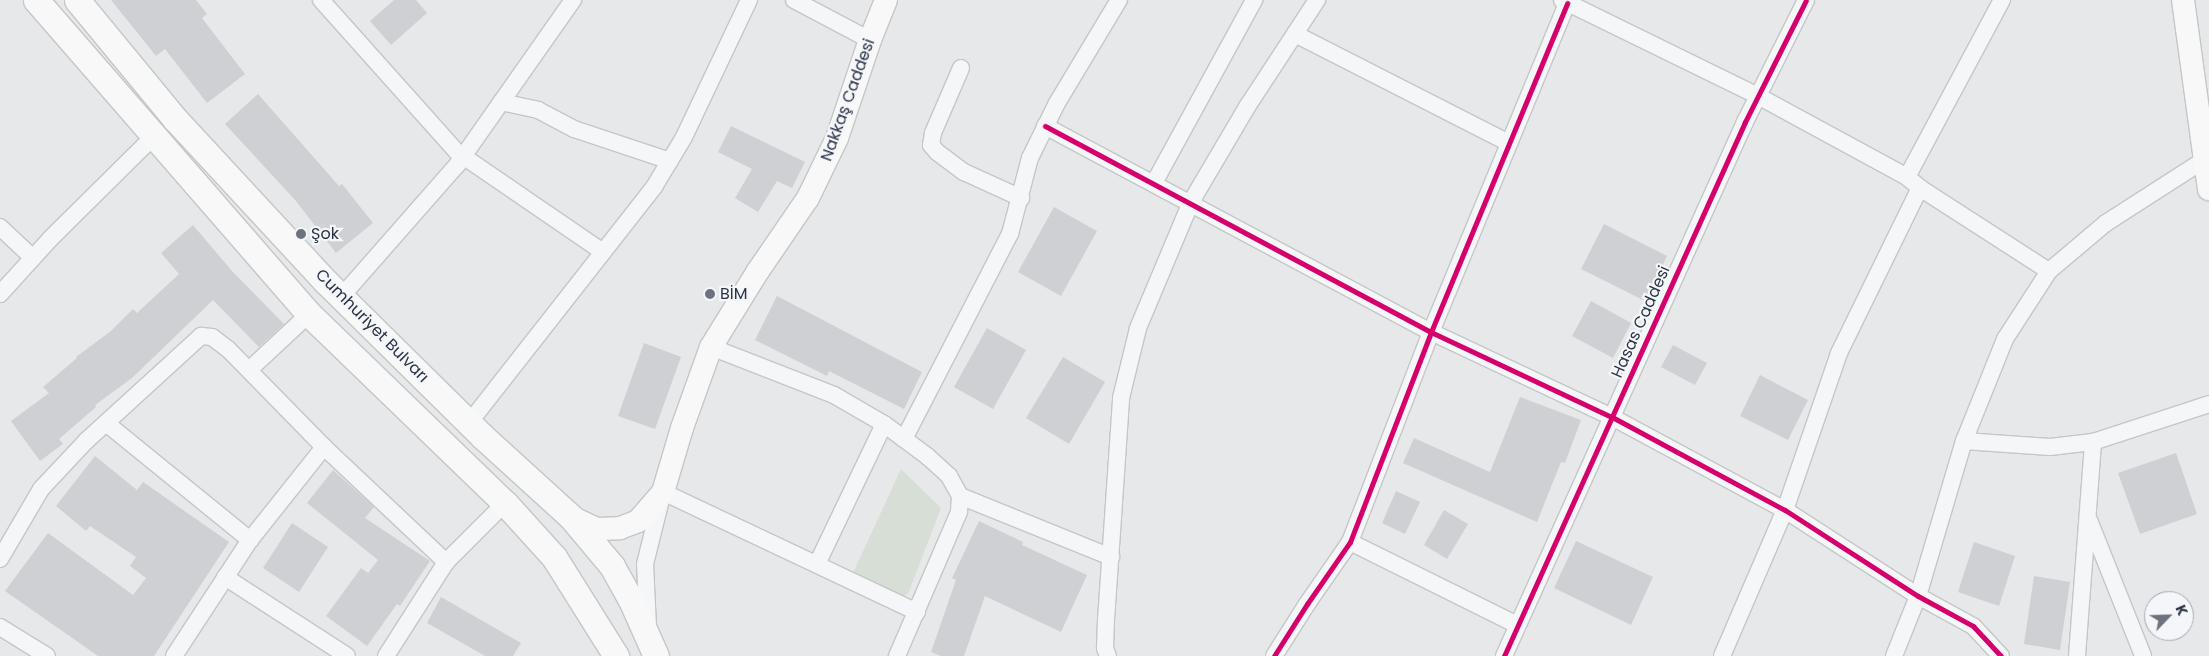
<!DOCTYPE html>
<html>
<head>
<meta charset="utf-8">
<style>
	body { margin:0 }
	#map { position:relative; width:2209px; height:656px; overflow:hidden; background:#e6e8ea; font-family:Poppins,sans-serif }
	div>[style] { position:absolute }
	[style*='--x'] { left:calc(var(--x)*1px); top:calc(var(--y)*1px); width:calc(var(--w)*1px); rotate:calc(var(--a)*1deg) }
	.green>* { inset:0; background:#d6ded6 }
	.building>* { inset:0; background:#ced0d3 }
	.roads { filter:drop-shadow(1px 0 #c4c6c8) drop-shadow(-1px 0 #c4c6c8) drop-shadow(0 1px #c4c6c8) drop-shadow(0 -1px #c4c6c8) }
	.street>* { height:16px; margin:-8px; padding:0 8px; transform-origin:8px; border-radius:8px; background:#f5f6f7 }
	.secondary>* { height:22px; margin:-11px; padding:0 11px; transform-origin:11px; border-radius:11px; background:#f8f8f8 }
	.primary>* { height:25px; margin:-12.5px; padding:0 12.5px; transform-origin:12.5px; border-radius:12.5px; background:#f8f8f8 }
	.cycleway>* { height:5px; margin:-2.5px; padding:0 2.5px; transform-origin:2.5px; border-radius:2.5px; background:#d6006c }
	.dots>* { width:14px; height:14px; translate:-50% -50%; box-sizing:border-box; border:2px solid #f4f6f9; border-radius:50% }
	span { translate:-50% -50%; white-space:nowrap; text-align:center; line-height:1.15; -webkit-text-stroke:4.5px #f4f6f9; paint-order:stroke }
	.street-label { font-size:16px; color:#2b3445 }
	.poi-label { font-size:16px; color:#2b3445 }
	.left { translate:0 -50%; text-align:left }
	.north { position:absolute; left:2144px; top:591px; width:50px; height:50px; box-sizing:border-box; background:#f4f6f9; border:1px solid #a4a8b1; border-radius:50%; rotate:66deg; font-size:14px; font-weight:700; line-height:20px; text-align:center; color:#2b3445 }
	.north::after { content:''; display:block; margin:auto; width:18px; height:22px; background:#6c737f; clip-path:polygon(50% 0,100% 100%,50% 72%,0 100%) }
</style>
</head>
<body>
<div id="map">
	<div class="green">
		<div style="clip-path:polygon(901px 469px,941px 508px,908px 594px,899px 597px,853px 573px)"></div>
	</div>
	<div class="building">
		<div style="clip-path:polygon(111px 0,196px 0,207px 14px,202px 18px,245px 74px,207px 103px,165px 49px,156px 56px)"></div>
		<div style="clip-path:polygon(394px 0,416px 0,427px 13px,391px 45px,370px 21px)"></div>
		<div style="clip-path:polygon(258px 94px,339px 186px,342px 184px,373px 223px,336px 253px,296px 201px,225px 124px)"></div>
		<div style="clip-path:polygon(731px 126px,805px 162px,792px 188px,777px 181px,758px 212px,735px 198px,752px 169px,718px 152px)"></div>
		<div style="clip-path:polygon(1054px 207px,1097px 231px,1061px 296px,1018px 272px)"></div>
		<div style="clip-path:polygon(1604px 224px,1667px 256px,1645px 301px,1581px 269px)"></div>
		<div style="clip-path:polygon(193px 225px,232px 271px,284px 324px,259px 347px,213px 300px,132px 378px,95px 405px,96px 407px,59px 439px,63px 444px,40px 461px,11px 421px,49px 393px,43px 387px,77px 358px,76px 357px,111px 331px,133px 309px,137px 313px,179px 274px,161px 253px)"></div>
		<div style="clip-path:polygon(777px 296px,922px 372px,904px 409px,829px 371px,827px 376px,755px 340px)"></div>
		<div style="clip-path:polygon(1591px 301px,1631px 323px,1613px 358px,1572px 336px)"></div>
		<div style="clip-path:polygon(987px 328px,1026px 350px,993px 409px,954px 387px)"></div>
		<div style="clip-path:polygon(644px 343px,681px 357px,655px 429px,618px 416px)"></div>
		<div style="clip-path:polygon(1673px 345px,1707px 363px,1695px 385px,1661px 367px)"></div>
		<div style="clip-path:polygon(1063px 357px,1105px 382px,1069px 444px,1026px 418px)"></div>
		<div style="clip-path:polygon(1760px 375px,1808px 400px,1788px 440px,1740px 416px)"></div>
		<div style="clip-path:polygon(1520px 397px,1581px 420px,1565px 463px,1561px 462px,1537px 522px,1403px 463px,1414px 438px,1490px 472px)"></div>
		<div style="clip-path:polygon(2176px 453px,2197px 514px,2140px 534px,2118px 473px)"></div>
		<div style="clip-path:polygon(95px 456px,137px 490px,143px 482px,229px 542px,154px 656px,98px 656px,5px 591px,48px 533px,133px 595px,146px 578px,130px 566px,136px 557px,90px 526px,86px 531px,56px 506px)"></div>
		<div style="clip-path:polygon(333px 470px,374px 507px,365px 518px,430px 561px,400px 606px,397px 604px,367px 646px,326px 616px,361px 568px,368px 573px,378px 560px,307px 503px)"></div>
		<div style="clip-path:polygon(1396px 491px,1420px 502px,1405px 534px,1382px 523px)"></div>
		<div style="clip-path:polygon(1444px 510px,1468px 524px,1447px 559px,1424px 545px)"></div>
		<div style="clip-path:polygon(979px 521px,1023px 542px,1022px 545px,1087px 575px,1061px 632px,985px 596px,964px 656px,941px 656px,931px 652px,956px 580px,952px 578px)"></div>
		<div style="clip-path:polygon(292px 523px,328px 547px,299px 592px,263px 568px)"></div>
		<div style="clip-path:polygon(1576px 541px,1653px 577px,1631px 625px,1554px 588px)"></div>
		<div style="clip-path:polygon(1974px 542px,2015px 556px,1999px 606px,1958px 592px)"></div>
		<div style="clip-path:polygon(2034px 576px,2070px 582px,2060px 650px,2024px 644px)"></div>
		<div style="clip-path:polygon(441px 597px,521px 643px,513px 656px,485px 656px,427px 623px)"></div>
	</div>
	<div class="roads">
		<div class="street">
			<div style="--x:321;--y:0;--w:204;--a:48.2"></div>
			<div style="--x:457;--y:152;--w:177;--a:34.4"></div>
			<div style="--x:794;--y:0;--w:86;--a:27.8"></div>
			<div style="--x:1562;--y:0;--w:218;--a:26.1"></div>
			<div style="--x:1758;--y:96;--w:170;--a:28.5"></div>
			<div style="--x:1907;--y:177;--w:17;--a:40"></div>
			<div style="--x:1920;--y:188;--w:153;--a:32.8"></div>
			<div style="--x:1295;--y:34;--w:240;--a:27"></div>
			<div style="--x:961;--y:68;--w:71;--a:113.3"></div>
			<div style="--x:933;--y:133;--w:12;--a:99"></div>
			<div style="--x:931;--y:145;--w:9;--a:49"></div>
			<div style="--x:937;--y:152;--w:34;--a:37"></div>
			<div style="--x:964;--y:172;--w:63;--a:24.5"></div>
			<div style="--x:501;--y:102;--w:38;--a:12"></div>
			<div style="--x:538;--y:110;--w:41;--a:27.8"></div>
			<div style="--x:574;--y:129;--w:101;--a:18.4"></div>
			<div style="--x:1045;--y:126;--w:438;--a:28.1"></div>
			<div style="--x:1431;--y:332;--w:200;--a:25.2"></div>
			<div style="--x:1612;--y:417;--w:196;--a:28.3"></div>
			<div style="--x:1785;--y:510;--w:158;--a:32.9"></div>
			<div style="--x:1918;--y:596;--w:63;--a:28.6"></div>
			<div style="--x:1973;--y:626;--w:41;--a:47"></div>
			<div style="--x:1907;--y:177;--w:201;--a:-61.8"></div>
			<div style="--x:1154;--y:183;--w:209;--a:-61.3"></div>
			<div style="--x:0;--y:227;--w:45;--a:43.2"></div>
			<div style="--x:0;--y:294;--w:74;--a:-47.7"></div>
			<div style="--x:50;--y:239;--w:145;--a:-44.7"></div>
			<div style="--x:341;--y:297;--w:176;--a:-48.7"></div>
			<div style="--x:457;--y:165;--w:202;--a:-54.9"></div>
			<div style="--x:711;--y:347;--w:132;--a:21.3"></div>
			<div style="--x:834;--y:395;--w:58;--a:30.1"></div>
			<div style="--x:884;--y:424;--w:54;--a:36.7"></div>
			<div style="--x:927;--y:456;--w:30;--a:42"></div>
			<div style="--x:949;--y:476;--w:23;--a:61"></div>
			<div style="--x:960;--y:496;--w:16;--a:94"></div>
			<div style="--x:959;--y:512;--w:157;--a:113.3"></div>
			<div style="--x:249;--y:370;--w:82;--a:-43"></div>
			<div style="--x:106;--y:423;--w:186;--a:39.1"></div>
			<div style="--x:250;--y:540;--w:119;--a:-51.5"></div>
			<div style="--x:469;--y:423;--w:300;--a:-51.9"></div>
			<div style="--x:654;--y:187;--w:58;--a:-59"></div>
			<div style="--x:684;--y:137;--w:152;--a:-64.6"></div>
			<div style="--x:904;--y:439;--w:231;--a:-62.7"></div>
			<div style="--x:1010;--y:234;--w:79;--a:-75.3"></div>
			<div style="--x:1030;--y:158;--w:61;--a:-63.9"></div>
			<div style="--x:1057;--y:103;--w:120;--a:-59"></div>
			<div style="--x:1964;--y:441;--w:86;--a:4"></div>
			<div style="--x:2050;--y:447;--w:43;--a:-6.6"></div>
			<div style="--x:2093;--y:442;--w:122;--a:-18.1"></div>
			<div style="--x:960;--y:496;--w:163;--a:22"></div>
			<div style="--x:2089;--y:520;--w:146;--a:68.3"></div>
			<div style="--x:1350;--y:542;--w:186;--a:26.4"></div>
			<div style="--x:0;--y:559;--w:81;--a:-59.6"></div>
			<div style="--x:41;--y:489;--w:66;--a:-46.8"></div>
			<div style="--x:86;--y:441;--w:156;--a:-42.4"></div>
			<div style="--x:201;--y:336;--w:11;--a:5"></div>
			<div style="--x:212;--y:337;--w:20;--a:37"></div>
			<div style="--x:228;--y:349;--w:137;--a:45.6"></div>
			<div style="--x:324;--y:447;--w:168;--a:43.3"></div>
			<div style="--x:817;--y:564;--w:155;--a:-64.4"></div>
			<div style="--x:225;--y:577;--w:145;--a:32.9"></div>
			<div style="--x:0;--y:627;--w:55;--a:31.7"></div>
			<div style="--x:648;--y:627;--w:63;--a:-92.7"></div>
			<div style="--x:645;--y:564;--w:74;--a:-76"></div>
			<div style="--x:663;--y:492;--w:281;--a:25.3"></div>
			<div style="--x:174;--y:656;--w:139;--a:-56.8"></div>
			<div style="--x:386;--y:656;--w:112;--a:-57.4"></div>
			<div style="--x:446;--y:562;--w:83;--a:-45"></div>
			<div style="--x:1108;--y:656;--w:9;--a:-111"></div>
			<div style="--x:1105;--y:648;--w:28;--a:-88"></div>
			<div style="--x:1106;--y:620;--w:223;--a:-86.1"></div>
			<div style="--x:1121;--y:398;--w:72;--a:-76.3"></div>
			<div style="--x:1138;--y:328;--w:137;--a:-67.2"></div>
			<div style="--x:1191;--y:202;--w:110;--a:-59.5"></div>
			<div style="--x:1247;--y:107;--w:128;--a:-56.8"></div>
			<div style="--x:1274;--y:656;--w:62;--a:-57.6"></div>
			<div style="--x:1307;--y:604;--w:75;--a:-55.3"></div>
			<div style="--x:1350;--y:542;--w:225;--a:-68.9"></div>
			<div style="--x:1431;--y:332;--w:356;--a:-67.5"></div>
			<div style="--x:1504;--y:656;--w:586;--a:-65.71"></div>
			<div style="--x:1745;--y:122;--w:136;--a:-63.4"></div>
			<div style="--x:1722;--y:656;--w:159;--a:-66.7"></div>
			<div style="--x:1785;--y:510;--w:166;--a:-71"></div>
			<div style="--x:1839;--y:353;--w:184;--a:-63.9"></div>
			<div style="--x:1894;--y:656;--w:65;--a:-68.2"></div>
			<div style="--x:1918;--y:596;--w:162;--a:-73.5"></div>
			<div style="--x:1964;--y:441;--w:110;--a:-68.1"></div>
			<div style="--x:2005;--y:339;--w:81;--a:-57.1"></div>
			<div style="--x:2049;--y:271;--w:75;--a:-40.1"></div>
			<div style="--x:2106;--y:223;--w:117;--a:-32.7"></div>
			<div style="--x:2077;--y:656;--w:215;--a:-85.7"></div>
		</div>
		<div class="secondary">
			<div style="--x:2183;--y:0;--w:191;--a:82.2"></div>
			<div style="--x:571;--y:517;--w:29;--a:25"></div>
			<div style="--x:597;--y:529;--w:23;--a:-2"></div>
			<div style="--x:620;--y:528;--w:19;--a:-21"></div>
			<div style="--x:638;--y:521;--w:38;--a:-49"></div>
			<div style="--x:663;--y:492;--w:67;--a:-73.5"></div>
			<div style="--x:682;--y:428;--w:86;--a:-70.3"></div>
			<div style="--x:711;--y:347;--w:89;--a:-58.3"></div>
			<div style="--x:758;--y:271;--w:88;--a:-55.6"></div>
			<div style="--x:808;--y:198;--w:67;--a:-64.2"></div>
			<div style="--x:837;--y:138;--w:103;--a:-71.4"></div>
			<div style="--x:870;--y:40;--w:43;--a:-68.2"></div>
		</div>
		<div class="primary">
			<div style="--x:36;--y:0;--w:416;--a:49"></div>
			<div style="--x:309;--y:314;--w:272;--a:44"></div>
			<div style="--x:505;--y:503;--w:73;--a:47.8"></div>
			<div style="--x:554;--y:557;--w:117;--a:57.9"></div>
			<div style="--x:77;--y:0;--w:154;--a:50.5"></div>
			<div style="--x:175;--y:119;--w:222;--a:47.2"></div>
			<div style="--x:326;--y:282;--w:219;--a:44.6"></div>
			<div style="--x:482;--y:436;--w:120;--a:42.3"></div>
			<div style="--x:571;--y:517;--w:64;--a:50.1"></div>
			<div style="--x:612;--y:566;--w:41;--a:60.9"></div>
			<div style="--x:632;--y:602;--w:59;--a:66"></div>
		</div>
	</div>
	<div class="cycleway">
		<div style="--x:1045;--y:126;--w:438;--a:28.1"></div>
		<div style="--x:1431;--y:332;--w:200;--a:25.2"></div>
		<div style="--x:1612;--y:417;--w:196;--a:28.3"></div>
		<div style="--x:1785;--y:510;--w:158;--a:32.9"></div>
		<div style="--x:1918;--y:596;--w:63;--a:28.6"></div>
		<div style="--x:1973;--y:626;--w:41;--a:47"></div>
		<div style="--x:1274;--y:656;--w:62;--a:-57.6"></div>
		<div style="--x:1307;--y:604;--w:75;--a:-55.3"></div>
		<div style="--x:1350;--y:542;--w:225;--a:-68.9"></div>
		<div style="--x:1431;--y:332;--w:356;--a:-67.5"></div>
		<div style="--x:1504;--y:656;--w:586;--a:-65.71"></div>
		<div style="--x:1745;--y:122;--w:136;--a:-63.4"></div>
	</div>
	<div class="dots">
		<div style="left:301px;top:234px;background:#6c737f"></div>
		<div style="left:710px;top:294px;background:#6c737f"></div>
	</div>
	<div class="street-label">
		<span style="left:848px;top:100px;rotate:-70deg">Nakkaş Caddesi</span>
		<span style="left:1641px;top:322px;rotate:-66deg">Hasas Caddesi</span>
		<span style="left:372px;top:326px;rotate:45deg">Cumhuriyet Bulvarı</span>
	</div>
	<div class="poi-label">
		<span class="left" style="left:311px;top:234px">Şok</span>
		<span class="left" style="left:720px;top:294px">BİM</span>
	</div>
	<div class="north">K</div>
</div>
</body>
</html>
